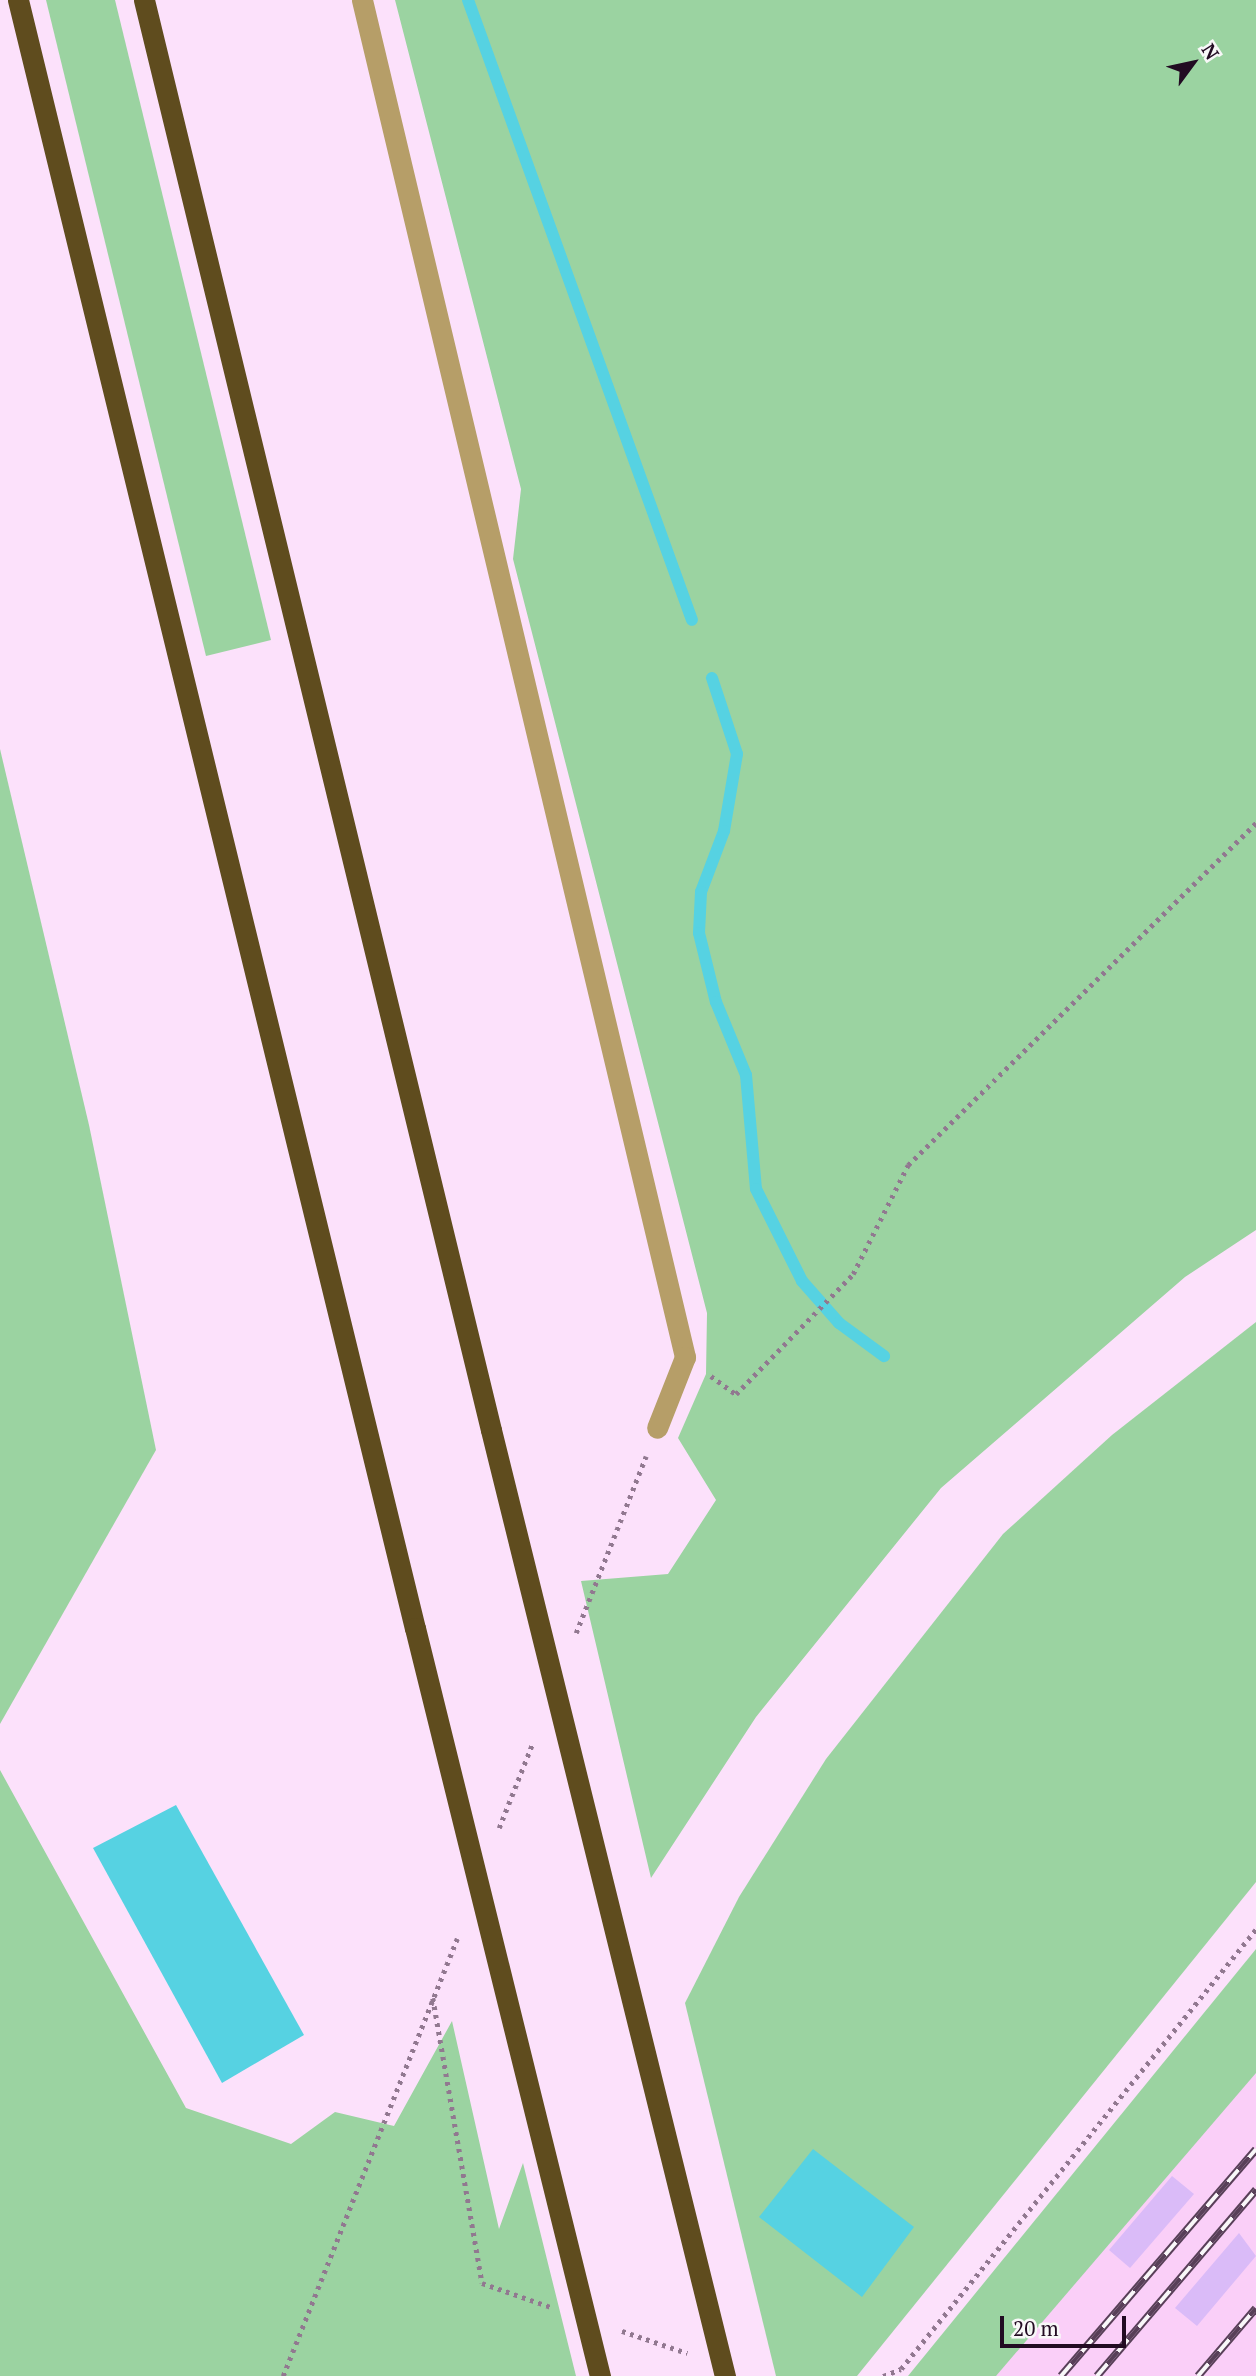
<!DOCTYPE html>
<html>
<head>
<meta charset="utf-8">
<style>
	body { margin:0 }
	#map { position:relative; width:1256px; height:2376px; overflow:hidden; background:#fce1fb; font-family:"PT Serif",serif }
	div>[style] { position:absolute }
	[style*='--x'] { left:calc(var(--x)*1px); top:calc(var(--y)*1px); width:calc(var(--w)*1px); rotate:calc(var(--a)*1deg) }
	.built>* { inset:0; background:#facff8 }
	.green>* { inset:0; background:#9bd3a1 }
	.water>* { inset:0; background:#56d2e2 }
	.stream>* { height:12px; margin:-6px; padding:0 6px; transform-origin:6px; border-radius:6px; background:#56d2e2 }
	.building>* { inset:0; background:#dabbf8 }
	.path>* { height:4.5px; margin-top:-2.25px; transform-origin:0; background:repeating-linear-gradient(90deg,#917890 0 3.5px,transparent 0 8.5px) }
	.minor>* { height:21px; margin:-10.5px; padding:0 10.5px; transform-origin:10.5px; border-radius:10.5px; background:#b69e68 }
	.highway>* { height:21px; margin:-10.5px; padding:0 10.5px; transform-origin:10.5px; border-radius:10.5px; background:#5f4c1e }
	.rail>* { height:8px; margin-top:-4px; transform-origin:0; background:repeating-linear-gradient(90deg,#f8f8f8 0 16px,#584058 0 32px); box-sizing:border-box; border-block:2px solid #584058 }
	.highway-bridge>* { height:21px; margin:-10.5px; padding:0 10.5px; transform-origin:10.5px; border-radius:10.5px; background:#5f4c1e }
	span { translate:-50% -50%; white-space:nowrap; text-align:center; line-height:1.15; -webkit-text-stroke:5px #f8f8f8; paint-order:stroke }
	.north { position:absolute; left:1158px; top:28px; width:70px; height:70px; -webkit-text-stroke:5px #f8f8f8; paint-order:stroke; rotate:57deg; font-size:19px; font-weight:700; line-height:28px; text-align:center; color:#220b22 }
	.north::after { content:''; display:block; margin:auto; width:24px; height:32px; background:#220b22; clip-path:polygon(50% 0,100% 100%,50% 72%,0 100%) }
	.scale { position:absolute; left:1000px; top:2316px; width:126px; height:32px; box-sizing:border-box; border:4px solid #220b22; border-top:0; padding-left:9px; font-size:21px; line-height:24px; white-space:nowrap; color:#220b22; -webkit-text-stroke:5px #f8f8f8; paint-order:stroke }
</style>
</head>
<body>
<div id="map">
	<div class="built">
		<div style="clip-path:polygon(1256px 2058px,1256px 2376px,973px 2376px)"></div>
	</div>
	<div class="green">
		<div style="clip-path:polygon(46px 0,115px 0,271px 640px,206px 656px)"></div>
		<div style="clip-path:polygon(395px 0,1256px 0,1256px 1230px,1185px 1277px,941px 1488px,756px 1717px,651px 1878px,581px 1581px,668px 1574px,716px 1500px,678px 1438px,706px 1374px,707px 1313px,513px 559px,521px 489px)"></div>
		<div style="clip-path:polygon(0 749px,89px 1125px,156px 1450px,0 1724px)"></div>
		<div style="clip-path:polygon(1256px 1322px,1256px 1882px,857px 2376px,776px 2376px,685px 2003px,739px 1897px,826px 1759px,1003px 1534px,1112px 1435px)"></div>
		<div style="clip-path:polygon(0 1770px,186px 2108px,291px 2144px,335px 2112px,394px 2126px,452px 2021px,499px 2229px,523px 2163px,576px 2376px,0 2376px)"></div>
		<div style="clip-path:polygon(1256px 1949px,1256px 2073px,996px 2376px,908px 2376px)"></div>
	</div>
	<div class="water">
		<div style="clip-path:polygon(176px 1805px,304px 2035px,222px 2083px,93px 1848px)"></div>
		<div style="clip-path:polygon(813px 2149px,914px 2227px,862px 2297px,759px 2217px)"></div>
	</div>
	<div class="stream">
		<div style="--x:468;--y:0;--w:659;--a:70.14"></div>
		<div style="--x:712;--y:678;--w:80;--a:71.8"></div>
		<div style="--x:737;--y:754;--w:78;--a:99.6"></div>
		<div style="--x:724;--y:831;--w:65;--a:110.7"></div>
		<div style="--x:701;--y:892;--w:41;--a:92.8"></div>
		<div style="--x:699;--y:933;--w:71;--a:76.2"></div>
		<div style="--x:716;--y:1002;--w:79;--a:67.7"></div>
		<div style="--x:746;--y:1075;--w:114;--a:85"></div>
		<div style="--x:756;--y:1189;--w:103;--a:63.4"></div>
		<div style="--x:802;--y:1281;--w:56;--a:48.6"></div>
		<div style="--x:839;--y:1323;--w:56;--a:36.3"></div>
	</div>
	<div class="building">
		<div style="clip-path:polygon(1172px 2176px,1194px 2194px,1130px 2268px,1109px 2250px)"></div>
		<div style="clip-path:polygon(1239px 2233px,1256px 2256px,1197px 2326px,1175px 2308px)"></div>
	</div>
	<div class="path">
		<div style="--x:711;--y:1376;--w:31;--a:36"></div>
		<div style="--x:736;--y:1394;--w:168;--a:-45.7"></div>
		<div style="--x:853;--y:1274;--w:122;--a:-63.2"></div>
		<div style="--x:908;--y:1165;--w:488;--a:-44.5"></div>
		<div style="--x:576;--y:1633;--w:190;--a:-68.4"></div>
		<div style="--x:499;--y:1828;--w:92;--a:-68.4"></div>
		<div style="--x:433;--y:1998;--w:289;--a:80.2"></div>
		<div style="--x:482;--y:2283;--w:73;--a:19.2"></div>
		<div style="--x:622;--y:2331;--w:69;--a:18.7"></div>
		<div style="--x:283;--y:2376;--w:471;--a:-68.3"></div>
		<div style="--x:883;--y:2376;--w:19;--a:-21"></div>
		<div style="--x:901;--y:2369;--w:565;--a:-51.1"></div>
	</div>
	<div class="minor">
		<div style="--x:362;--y:0;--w:1395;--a:76.61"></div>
		<div style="--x:685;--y:1357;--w:76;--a:111.5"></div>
	</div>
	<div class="highway">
		<div style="--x:18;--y:0;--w:1676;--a:76.3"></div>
		<div style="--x:144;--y:0;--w:1471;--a:76.36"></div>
	</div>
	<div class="rail">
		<div style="--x:1061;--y:2376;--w:299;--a:-49.3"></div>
		<div style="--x:1097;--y:2376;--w:245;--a:-49.5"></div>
		<div style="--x:1198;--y:2376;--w:89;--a:-49.5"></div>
	</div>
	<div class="highway-bridge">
		<div style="--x:491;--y:1430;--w:975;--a:76.11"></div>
		<div style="--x:415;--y:1628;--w:771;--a:76.11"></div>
	</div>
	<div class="north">N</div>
	<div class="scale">20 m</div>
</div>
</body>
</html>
